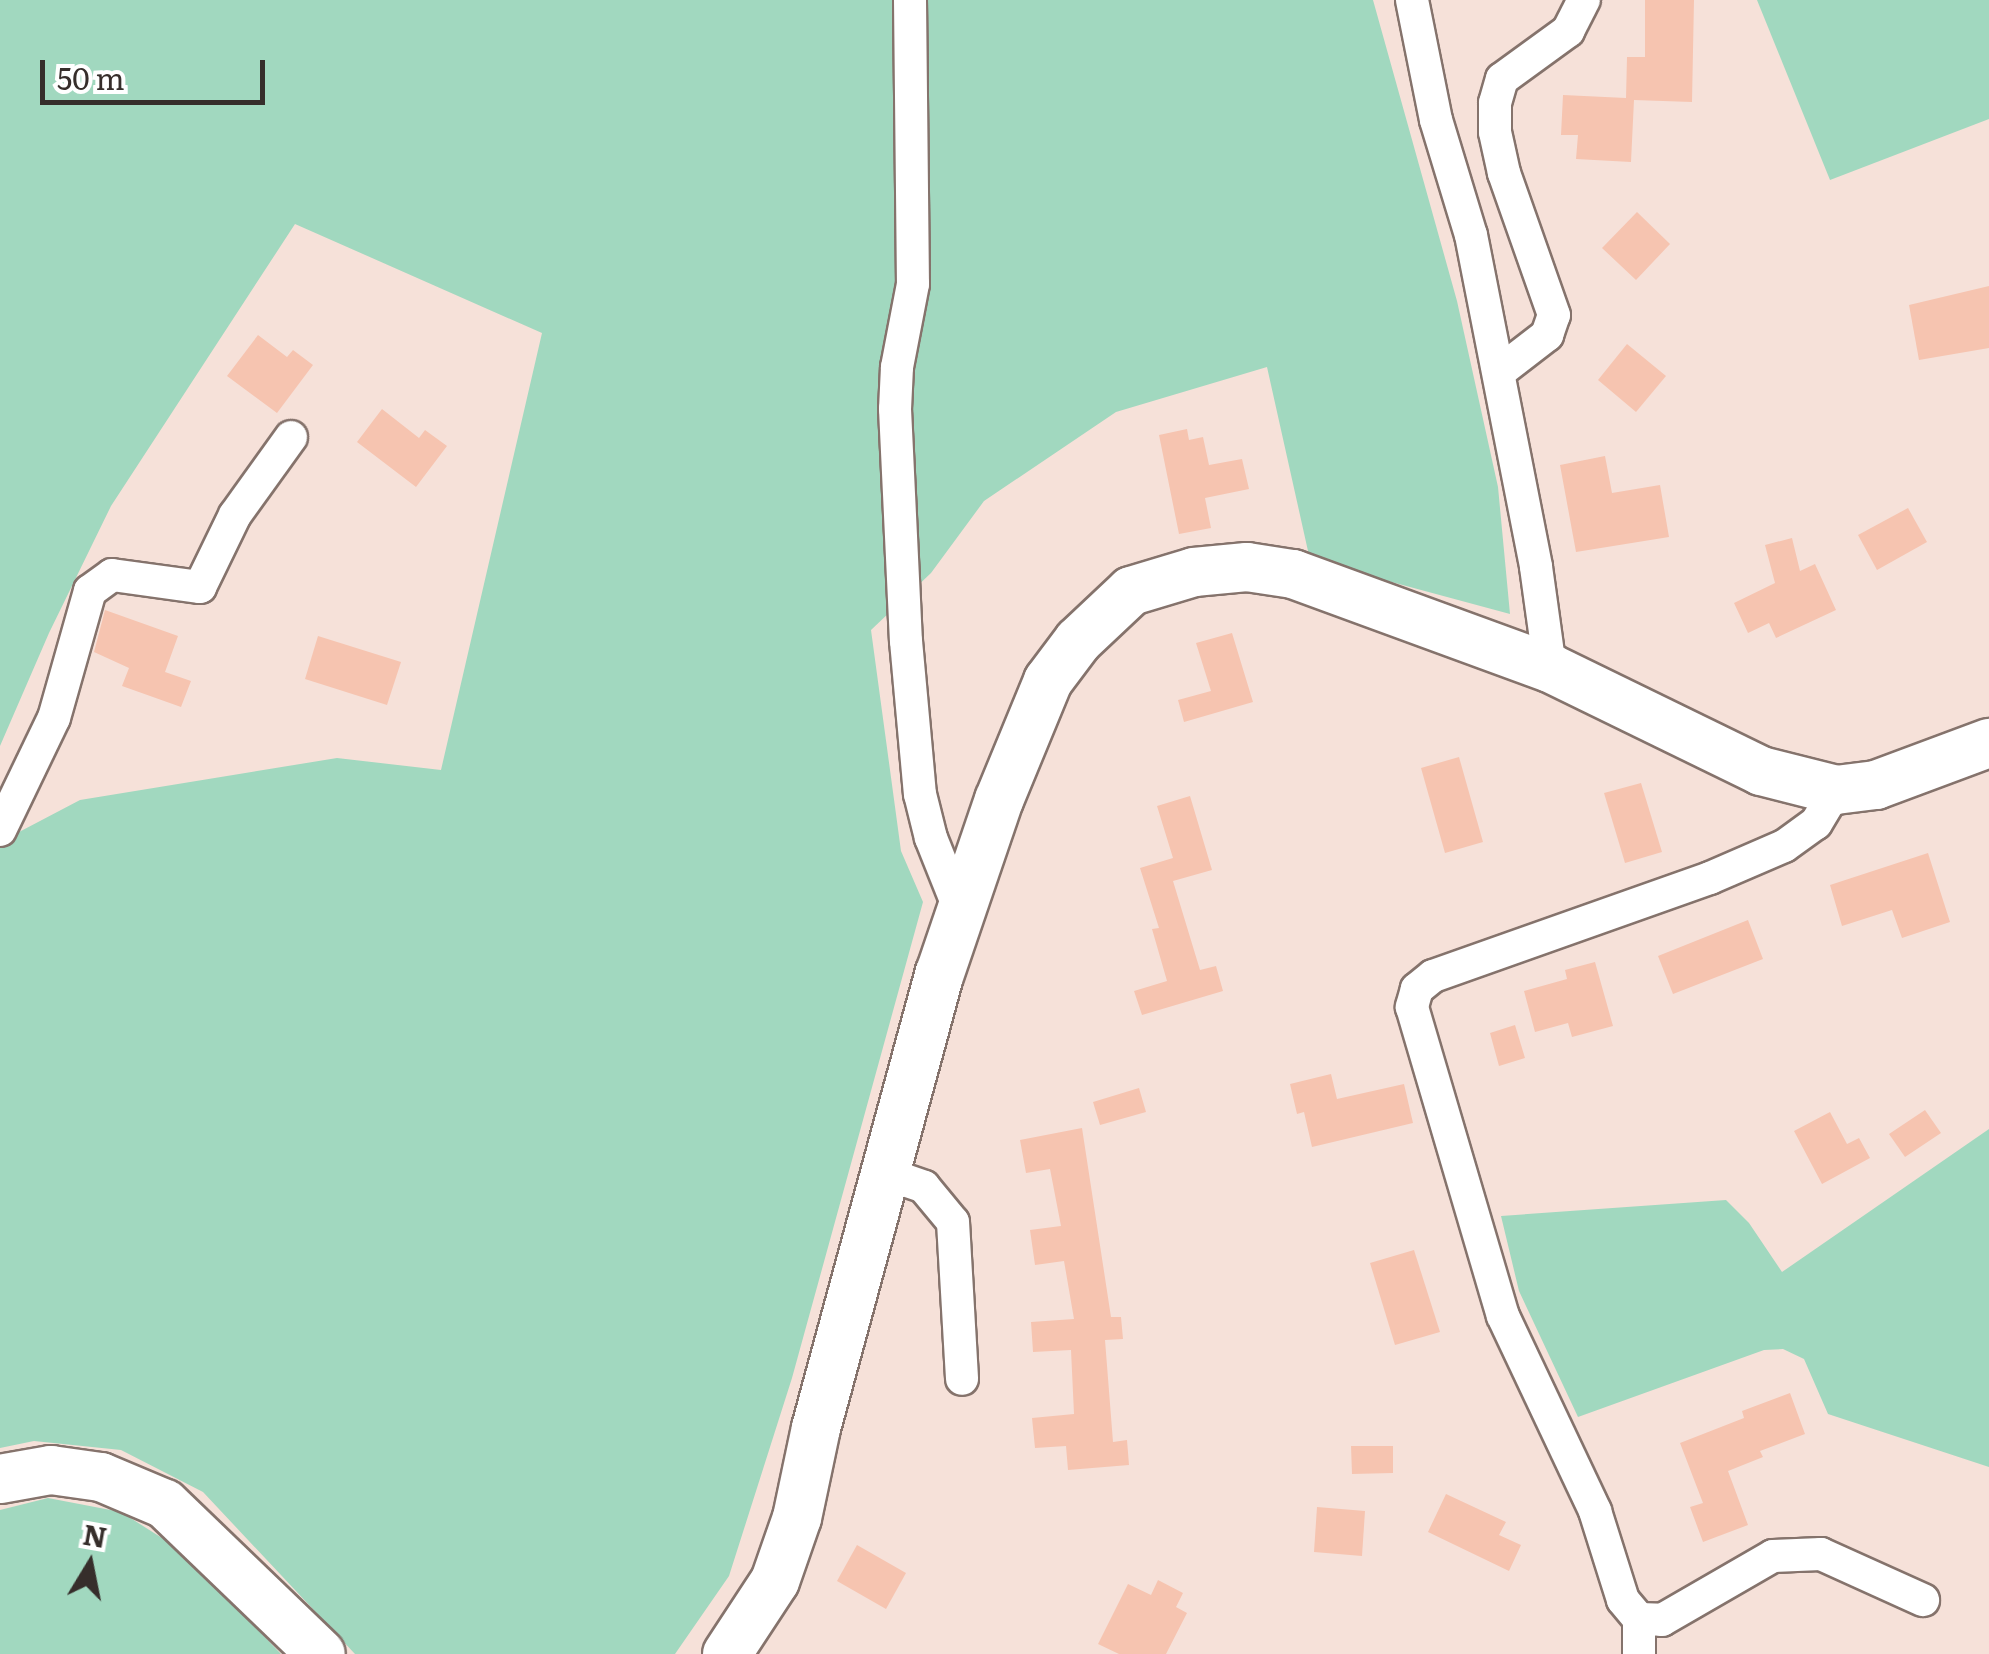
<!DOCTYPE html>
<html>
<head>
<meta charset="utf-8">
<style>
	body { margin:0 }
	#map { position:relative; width:1989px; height:1654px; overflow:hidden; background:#f6e1d9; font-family:Literata,serif }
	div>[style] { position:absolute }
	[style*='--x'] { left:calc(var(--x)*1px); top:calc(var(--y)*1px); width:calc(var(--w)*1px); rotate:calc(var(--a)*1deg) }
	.green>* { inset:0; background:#a1d8bf }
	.building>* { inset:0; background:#f6c4b0 }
	.roads { filter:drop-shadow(2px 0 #85736c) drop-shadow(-2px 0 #85736c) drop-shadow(0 2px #85736c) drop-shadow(0 -2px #85736c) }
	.street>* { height:32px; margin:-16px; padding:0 16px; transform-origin:16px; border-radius:16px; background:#fff }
	.secondary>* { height:48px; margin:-24px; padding:0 24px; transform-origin:24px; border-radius:24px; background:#fff }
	span { translate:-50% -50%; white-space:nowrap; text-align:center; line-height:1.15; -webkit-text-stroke:8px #fff; paint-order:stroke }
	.north { position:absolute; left:40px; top:1514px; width:100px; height:100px; -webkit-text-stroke:8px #fff; paint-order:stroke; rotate:10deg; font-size:28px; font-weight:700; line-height:40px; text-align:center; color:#362e2b }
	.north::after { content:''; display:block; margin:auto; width:35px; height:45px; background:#362e2b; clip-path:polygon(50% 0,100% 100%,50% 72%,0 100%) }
	.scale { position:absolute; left:40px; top:60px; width:225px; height:45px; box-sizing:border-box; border:5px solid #362e2b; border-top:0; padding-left:12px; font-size:30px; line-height:35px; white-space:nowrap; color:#362e2b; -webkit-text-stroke:8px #fff; paint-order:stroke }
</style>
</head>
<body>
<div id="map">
	<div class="green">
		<div style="clip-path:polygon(0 0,1373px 0,1457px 301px,1498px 487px,1510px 614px,1310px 560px,1267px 367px,1116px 412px,984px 501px,931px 573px,871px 630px,901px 851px,923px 902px,792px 1378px,729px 1576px,675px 1654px,355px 1654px,203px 1492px,121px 1450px,34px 1441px,0 1448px,0 842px,80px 800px,337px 758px,441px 770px,542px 333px,295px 224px,111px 506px,49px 633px,0 746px)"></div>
		<div style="clip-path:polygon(1757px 0,1989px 0,1989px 119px,1830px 180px)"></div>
		<div style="clip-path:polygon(1989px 1129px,1989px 1467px,1828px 1414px,1804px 1359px,1783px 1349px,1764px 1350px,1578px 1417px,1519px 1291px,1501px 1216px,1726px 1200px,1749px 1223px,1782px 1272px)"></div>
		<div style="clip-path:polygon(48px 1498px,121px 1512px,184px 1552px,281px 1654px,0 1654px,0 1510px)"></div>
	</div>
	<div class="building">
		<div style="clip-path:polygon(1645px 0,1694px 0,1692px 102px,1634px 100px,1631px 162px,1576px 159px,1578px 135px,1561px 135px,1563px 95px,1626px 98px,1627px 57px,1645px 57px)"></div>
		<div style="clip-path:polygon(1637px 212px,1670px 244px,1636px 280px,1602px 248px)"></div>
		<div style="clip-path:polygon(1989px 286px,1989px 348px,1919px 360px,1909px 305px)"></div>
		<div style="clip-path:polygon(258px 335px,287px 357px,293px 350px,313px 365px,277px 413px,227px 376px)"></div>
		<div style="clip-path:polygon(1627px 344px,1666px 376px,1636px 412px,1598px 380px)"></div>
		<div style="clip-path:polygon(382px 409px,419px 438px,425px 430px,447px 446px,416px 487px,357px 442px)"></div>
		<div style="clip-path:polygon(1187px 429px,1189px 440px,1203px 437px,1209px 465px,1242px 459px,1249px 489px,1205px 498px,1211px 528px,1179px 534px,1159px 435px)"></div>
		<div style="clip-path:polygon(1605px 456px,1612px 493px,1660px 485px,1669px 537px,1576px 552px,1560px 465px)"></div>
		<div style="clip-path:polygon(1908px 508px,1927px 542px,1877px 570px,1858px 535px)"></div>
		<div style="clip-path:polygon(1792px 538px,1800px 571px,1815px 564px,1836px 610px,1776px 638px,1769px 623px,1748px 633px,1734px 603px,1775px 583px,1765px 545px)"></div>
		<div style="clip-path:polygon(105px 610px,178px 636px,165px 672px,191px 681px,181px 707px,122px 686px,129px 668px,94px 652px)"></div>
		<div style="clip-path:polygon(1232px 633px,1253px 702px,1184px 722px,1178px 700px,1211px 691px,1196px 643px)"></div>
		<div style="clip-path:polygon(318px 636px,401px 662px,387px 705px,305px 679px)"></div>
		<div style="clip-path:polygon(1459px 757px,1483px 842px,1445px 853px,1421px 768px)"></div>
		<div style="clip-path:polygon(1641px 783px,1662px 852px,1625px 863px,1604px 793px)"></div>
		<div style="clip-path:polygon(1190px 796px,1212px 870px,1173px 881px,1200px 970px,1216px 966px,1223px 991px,1142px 1015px,1134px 991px,1167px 981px,1152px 929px,1159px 928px,1140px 868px,1173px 858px,1157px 806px)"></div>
		<div style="clip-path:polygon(1928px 853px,1950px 922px,1902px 938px,1892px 910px,1842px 926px,1830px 885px)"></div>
		<div style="clip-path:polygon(1748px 920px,1763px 959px,1673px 994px,1658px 956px)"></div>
		<div style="clip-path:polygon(1595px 962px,1613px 1026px,1572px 1037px,1568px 1023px,1535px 1032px,1524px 991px,1567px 979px,1565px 970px)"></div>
		<div style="clip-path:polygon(1515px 1025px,1525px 1058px,1499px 1066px,1490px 1033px)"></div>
		<div style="clip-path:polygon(1331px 1074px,1337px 1099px,1404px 1084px,1413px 1123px,1312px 1147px,1304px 1112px,1297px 1114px,1290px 1084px)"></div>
		<div style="clip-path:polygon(1139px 1088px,1146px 1112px,1100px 1125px,1093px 1102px)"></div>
		<div style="clip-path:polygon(1925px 1110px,1941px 1133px,1905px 1157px,1889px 1134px)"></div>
		<div style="clip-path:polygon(1830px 1112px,1847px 1144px,1859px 1138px,1870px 1158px,1822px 1184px,1794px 1131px)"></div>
		<div style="clip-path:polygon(1082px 1128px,1111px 1317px,1121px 1317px,1123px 1339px,1105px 1340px,1113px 1442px,1127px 1440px,1129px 1465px,1068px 1470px,1066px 1446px,1035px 1448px,1032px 1418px,1074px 1414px,1071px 1350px,1033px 1352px,1031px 1322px,1074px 1319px,1064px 1261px,1035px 1265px,1030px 1230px,1061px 1226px,1050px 1169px,1026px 1173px,1020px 1140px)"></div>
		<div style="clip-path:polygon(1414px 1250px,1440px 1332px,1395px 1345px,1370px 1263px)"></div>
		<div style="clip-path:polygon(1790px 1393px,1805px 1434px,1760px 1451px,1763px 1457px,1728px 1471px,1748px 1525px,1703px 1542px,1690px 1507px,1703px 1503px,1680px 1443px,1744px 1418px,1742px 1411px)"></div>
		<div style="clip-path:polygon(1351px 1446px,1393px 1446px,1393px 1473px,1352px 1474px)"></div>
		<div style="clip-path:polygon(1446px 1494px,1506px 1522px,1499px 1535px,1521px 1545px,1509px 1571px,1428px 1532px)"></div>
		<div style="clip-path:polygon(1317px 1507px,1365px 1511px,1362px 1556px,1314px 1552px)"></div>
		<div style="clip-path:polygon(857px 1545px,906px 1573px,886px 1609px,837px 1581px)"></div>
		<div style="clip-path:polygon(1158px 1580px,1183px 1593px,1176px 1607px,1187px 1613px,1166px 1654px,1119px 1654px,1098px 1644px,1128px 1584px,1151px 1595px)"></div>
	</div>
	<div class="roads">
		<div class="street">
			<div style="--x:910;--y:0;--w:284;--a:89.4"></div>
			<div style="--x:913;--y:284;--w:85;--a:100.9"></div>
			<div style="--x:897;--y:367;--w:42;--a:92.7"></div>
			<div style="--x:895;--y:409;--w:232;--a:87.3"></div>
			<div style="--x:906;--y:641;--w:154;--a:84.8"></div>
			<div style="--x:920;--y:794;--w:45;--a:76"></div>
			<div style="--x:931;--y:838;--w:75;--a:68.2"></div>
			<div style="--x:1412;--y:0;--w:122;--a:78.7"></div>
			<div style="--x:1436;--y:120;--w:120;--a:73.1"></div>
			<div style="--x:1471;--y:235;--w:338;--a:78.9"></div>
			<div style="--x:1536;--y:567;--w:102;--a:82.1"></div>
			<div style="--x:1499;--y:372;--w:61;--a:-37.6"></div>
			<div style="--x:1547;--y:335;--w:21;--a:-71"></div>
			<div style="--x:1554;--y:315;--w:151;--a:-109.4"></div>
			<div style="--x:1504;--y:173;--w:42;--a:-102.4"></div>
			<div style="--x:1495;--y:132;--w:29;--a:-90"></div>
			<div style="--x:1495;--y:103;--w:25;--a:-74"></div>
			<div style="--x:1502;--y:79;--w:82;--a:-36"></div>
			<div style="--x:1568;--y:31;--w:35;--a:-63"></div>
			<div style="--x:1836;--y:790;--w:39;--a:121"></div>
			<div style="--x:1816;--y:823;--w:39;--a:144"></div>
			<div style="--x:1784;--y:846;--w:81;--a:156.6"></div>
			<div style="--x:1710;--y:878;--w:294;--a:160.5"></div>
			<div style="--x:1433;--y:976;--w:21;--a:141"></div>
			<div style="--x:1417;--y:989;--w:19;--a:106"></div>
			<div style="--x:1412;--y:1007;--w:322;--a:73.6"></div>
			<div style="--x:1503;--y:1316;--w:216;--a:64.7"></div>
			<div style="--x:1595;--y:1511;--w:93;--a:72.5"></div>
			<div style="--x:1623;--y:1600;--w:25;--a:50"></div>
			<div style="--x:1639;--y:1619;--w:23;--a:2"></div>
			<div style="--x:1662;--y:1620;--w:128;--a:-30"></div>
			<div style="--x:1773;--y:1556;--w:48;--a:-2.4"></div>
			<div style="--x:1821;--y:1554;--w:112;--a:24.3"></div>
			<div style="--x:0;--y:830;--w:124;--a:-64.3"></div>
			<div style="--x:54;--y:718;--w:132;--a:-74.2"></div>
			<div style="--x:90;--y:591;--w:27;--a:-36"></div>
			<div style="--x:112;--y:575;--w:89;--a:7.8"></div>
			<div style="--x:200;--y:587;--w:80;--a:-64.1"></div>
			<div style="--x:235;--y:515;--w:96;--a:-54.3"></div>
			<div style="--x:887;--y:1174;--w:39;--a:19"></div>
			<div style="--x:924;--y:1187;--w:45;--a:50.4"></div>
			<div style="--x:953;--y:1222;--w:157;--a:86.7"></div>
			<div style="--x:1639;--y:1654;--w:35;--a:-90"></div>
		</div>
		<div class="secondary">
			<div style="--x:0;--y:1479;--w:52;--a:-10"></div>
			<div style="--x:51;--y:1470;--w:50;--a:8"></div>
			<div style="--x:101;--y:1477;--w:69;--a:22.9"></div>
			<div style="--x:165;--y:1504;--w:216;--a:43.9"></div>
			<div style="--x:727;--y:1654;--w:87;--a:-56.7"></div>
			<div style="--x:775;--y:1581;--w:67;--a:-70.8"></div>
			<div style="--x:797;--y:1518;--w:92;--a:-78.1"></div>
			<div style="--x:816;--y:1428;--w:472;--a:-74.8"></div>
			<div style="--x:940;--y:973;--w:183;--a:-71.2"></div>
			<div style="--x:999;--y:800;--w:129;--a:-67.6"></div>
			<div style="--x:1048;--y:681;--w:50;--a:-53.1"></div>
			<div style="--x:1078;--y:641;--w:73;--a:-43.3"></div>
			<div style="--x:1131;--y:591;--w:66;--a:-16.8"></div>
			<div style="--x:1194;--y:572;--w:53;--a:-5.4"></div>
			<div style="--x:1247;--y:567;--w:47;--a:8.7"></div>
			<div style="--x:1293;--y:574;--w:274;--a:20.1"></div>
			<div style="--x:1550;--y:668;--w:235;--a:26"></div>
			<div style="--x:1761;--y:771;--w:77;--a:14.2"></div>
			<div style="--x:1836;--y:790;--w:40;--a:-7.1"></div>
			<div style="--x:1876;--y:785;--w:121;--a:-20.4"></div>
		</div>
	</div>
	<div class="north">N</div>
	<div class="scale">50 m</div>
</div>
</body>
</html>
